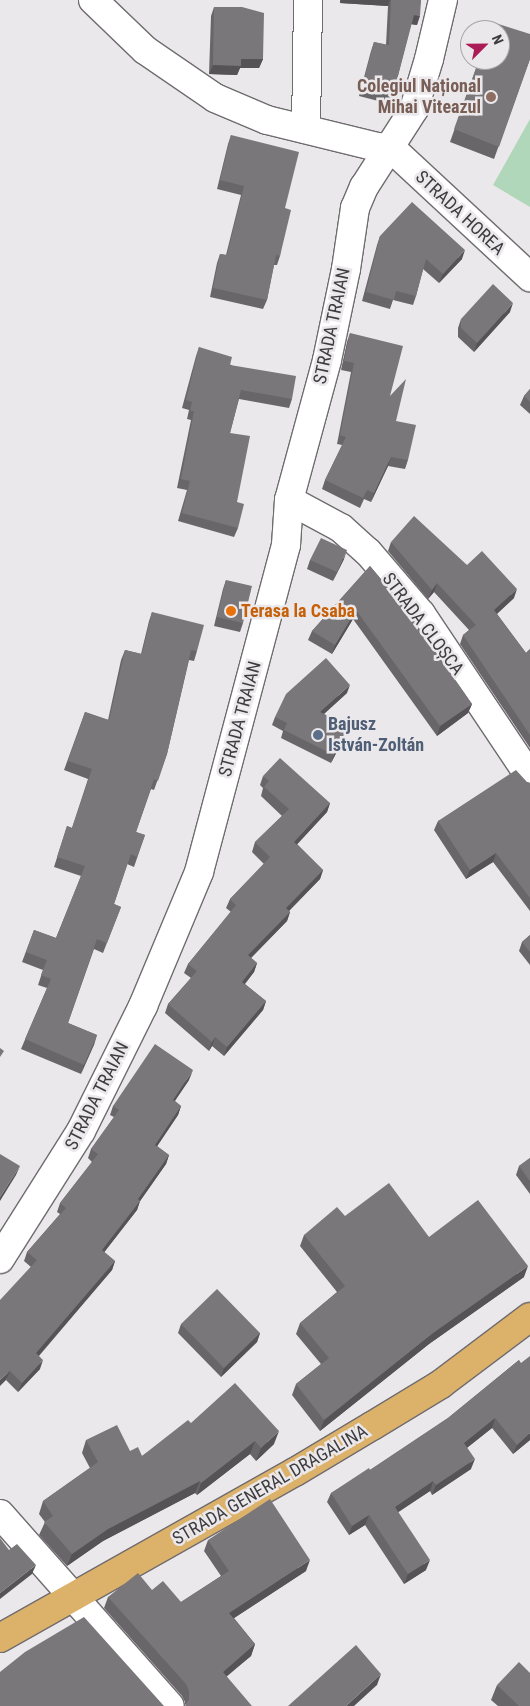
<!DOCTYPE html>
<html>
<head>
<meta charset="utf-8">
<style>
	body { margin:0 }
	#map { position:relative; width:530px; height:1706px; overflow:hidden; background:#ebe8ec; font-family:"Roboto Condensed",sans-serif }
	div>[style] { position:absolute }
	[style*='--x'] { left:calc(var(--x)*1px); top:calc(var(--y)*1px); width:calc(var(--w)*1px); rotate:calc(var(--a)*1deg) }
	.green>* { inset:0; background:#b0d7b9 }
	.roads { filter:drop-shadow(1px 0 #6f6c6f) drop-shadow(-1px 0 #6f6c6f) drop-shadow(0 1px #6f6c6f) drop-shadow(0 -1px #6f6c6f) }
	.minor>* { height:28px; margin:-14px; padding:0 14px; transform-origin:14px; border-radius:14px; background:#fff }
	.primary>* { height:28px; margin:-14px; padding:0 14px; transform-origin:14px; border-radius:14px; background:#dcb16a }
	.wall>* { inset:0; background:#696669 }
	.shaded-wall>* { inset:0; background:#555355 }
	.building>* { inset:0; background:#7a777a }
	.dots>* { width:14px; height:14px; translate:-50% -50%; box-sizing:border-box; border:2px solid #ebe8ec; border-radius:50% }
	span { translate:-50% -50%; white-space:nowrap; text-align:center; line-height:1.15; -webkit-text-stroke:5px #ebe8ec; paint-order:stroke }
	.education-label { font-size:18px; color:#785e54; font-weight:700 }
	.right { translate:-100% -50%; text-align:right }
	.street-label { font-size:18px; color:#3d3c3e }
	.food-label { font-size:18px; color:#c56008; font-weight:700 }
	.left { translate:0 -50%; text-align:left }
	.service-label { font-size:18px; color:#4e5e75; font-weight:700 }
	.north { position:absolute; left:460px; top:20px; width:50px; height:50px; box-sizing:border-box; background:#ebe8ec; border:1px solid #a5a3a6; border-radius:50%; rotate:67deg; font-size:14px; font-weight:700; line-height:20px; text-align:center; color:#3d3c3e }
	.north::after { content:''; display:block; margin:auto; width:18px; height:22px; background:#ab1b56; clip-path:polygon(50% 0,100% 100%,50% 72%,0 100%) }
</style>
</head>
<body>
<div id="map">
	<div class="green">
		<div style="clip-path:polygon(530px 119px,530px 207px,493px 185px)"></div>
	</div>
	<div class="roads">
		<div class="minor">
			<div style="--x:93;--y:0;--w:72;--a:43.9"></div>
			<div style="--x:145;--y:50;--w:85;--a:34.4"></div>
			<div style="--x:215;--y:98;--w:56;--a:22.9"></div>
			<div style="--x:267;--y:120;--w:113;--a:13.8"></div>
			<div style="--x:377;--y:147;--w:14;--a:4"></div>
			<div style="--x:306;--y:129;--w:129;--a:-89.1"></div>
			<div style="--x:391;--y:148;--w:190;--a:42.9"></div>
			<div style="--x:289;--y:500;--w:59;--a:28.3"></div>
			<div style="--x:341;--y:528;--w:36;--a:42"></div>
			<div style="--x:368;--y:552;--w:82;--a:49.5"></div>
			<div style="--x:421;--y:614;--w:196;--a:56.2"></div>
			<div style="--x:0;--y:1259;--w:151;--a:-57.7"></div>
			<div style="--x:81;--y:1131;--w:140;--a:-63.6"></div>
			<div style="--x:143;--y:1006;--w:145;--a:-67.3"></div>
			<div style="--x:199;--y:872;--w:338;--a:-75.1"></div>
			<div style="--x:286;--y:545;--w:45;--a:-86.2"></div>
			<div style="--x:289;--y:500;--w:145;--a:-74.8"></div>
			<div style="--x:327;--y:360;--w:93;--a:-78.2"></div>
			<div style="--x:346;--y:269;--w:62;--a:-81.6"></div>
			<div style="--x:355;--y:208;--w:23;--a:-67"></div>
			<div style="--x:364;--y:187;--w:93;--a:-57.3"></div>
			<div style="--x:414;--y:109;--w:52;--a:-73.3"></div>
			<div style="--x:429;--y:59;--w:61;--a:-76.7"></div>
			<div style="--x:0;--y:1514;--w:256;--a:48.5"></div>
		</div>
		<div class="primary">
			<div style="--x:0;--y:1638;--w:338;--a:-29.4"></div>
			<div style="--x:295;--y:1472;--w:90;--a:-30.9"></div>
			<div style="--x:372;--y:1426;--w:81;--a:-31.3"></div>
			<div style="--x:441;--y:1384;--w:111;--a:-37"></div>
		</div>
	</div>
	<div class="wall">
		<div style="clip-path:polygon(340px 0,421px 0,417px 25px,411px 24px,393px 95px,390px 104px,359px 96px,371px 51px,374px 42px,386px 45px,388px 6px,340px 3px)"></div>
		<div style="clip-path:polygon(214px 7px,263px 59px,259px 68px,240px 68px,237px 75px,209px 74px,211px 16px)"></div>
		<div style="clip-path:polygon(530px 59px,494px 159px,450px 142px,479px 60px)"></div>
		<div style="clip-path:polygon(231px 135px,285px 208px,280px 256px,277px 265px,274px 265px,267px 300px,263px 309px,210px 297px,217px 263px,220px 254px,226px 255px,241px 195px,217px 189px,228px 144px)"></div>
		<div style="clip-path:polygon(380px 236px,462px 259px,439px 283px,423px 269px,416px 296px,413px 305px,393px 300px,390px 309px,362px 301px,377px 245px)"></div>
		<div style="clip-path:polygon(510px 312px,474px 352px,458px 337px,458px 328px,461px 319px)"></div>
		<div style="clip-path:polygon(350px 333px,390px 396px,396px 421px,408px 460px,405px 469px,388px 466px,371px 502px,364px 499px,360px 508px,322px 489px,325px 480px,342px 445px,337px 444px,351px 372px,341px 370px,347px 342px)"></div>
		<div style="clip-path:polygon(199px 347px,292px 399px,289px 408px,239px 399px,230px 433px,237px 502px,238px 528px,234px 537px,178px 521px,187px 490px,177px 488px,191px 420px,187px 419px,189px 410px,182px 408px,196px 356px)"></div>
		<div style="clip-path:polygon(530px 389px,530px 414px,520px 405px,524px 396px)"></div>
		<div style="clip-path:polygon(391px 542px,467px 565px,514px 598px,497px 614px,526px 653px,530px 649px,530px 748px,460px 644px,463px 635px,469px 630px,434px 592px,428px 599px,388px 551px)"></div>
		<div style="clip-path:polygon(344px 559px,333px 581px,307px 569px,310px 560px)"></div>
		<div style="clip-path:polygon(370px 566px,410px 615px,472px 704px,468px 713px,437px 736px,353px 619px,332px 654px,308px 640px,312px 631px)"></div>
		<div style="clip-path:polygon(226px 580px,243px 623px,240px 632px,214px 626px,223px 589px)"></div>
		<div style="clip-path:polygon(152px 612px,197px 651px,194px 661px,189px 660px,167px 754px,154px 790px,151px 789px,136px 832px,145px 835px,134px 867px,127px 864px,114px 904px,121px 907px,103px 953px,94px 949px,68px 1023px,97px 1035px,81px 1074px,21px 1049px,47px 988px,38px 985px,43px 970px,22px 962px,34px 930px,56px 938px,81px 876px,54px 867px,67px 826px,72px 828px,88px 779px,64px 770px,85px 712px,108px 720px,121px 660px,125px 650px,141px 654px,149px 621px)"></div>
		<div style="clip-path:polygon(347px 693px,324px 714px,346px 734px,331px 763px,281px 738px,283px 731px,272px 725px,275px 717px)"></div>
		<div style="clip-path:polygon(263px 776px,330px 803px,327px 812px,297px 844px,323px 870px,320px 879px,289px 911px,290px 912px,287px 921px,251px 958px,257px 963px,254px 972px,245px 984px,266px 1001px,263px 1010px,224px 1056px,212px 1046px,209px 1051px,165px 1013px,168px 1004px,191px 978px,184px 973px,188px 964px,231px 912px,226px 908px,230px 899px,264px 864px,252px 852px,255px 842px,282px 816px,261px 796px,263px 788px,260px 785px)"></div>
		<div style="clip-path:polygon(527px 782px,530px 783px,530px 911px,493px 862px,466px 879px,434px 830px,438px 821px)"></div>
		<div style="clip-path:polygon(530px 935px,530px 965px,519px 951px,522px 942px)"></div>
		<div style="clip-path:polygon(189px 1080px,175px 1101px,181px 1106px,178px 1115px,157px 1146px,169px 1155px,166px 1164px,140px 1201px,137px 1210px,104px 1252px,115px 1261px,112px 1270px,39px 1356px,40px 1369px,18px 1392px,6px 1380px,31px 1267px,24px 1261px,27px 1252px,60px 1214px,57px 1212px,60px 1203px,92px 1162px,88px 1158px,91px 1149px,114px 1117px,110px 1115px,113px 1106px)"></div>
		<div style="clip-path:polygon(530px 1158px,530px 1194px,516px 1175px,519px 1166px)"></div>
		<div style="clip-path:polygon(345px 1216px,429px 1237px,524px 1277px,429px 1344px,320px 1431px,292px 1395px,296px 1384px,321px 1364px,296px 1334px,300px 1323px,337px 1292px,300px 1246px,304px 1235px)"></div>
		<div style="clip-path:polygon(181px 1324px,260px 1333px,257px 1342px,221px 1377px,178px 1333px)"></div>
		<div style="clip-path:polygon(519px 1360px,530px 1440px,513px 1454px,492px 1428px,467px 1448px,471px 1469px,432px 1495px,430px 1491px,398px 1512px,426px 1570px,404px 1584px,365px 1525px,349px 1535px,327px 1502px,331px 1493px,370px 1470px,448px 1418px)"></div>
		<div style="clip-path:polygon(191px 1423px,274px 1444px,256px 1461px,250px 1454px,197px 1495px,195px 1493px,103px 1541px,67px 1566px,39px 1535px,45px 1522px,39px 1514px,43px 1501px,90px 1468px,82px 1453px,86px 1440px,130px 1451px,142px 1456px)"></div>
		<div style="clip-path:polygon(208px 1540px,306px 1571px,234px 1618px,255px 1644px,251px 1656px,226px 1676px,185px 1705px,185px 1702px,182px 1696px,104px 1608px,108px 1597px,152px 1590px,181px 1602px,221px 1576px,204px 1551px)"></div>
		<div style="clip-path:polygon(497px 1685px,530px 1706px,498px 1706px,491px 1700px)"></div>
	</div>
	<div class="shaded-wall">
		<div style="clip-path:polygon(341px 0,390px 0,388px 6px,340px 3px)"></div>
		<div style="clip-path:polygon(414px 15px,420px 16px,417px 25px,410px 24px)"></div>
		<div style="clip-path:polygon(241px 59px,263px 59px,259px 68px,240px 68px,237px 75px,209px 74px,213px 65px)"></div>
		<div style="clip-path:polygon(465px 250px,462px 259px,439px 283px,443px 274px)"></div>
		<div style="clip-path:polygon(513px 303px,510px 312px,474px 352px,477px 343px)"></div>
		<div style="clip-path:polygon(391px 457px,388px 466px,371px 502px,374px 493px)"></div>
		<div style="clip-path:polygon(347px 550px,344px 559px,333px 581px,337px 572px)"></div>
		<div style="clip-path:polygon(437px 583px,434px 592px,428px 599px,432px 590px)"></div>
		<div style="clip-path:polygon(517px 589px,514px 598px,491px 619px,494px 610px)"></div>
		<div style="clip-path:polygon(356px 610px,353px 619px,332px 654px,335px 645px)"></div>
		<div style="clip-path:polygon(350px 685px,347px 693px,317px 720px,320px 712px)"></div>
		<div style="clip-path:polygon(472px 704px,468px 713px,437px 736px,440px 726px)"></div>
		<div style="clip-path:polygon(349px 726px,346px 734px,331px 763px,334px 755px)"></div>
		<div style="clip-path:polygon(330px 803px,327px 812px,291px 851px,294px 842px)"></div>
		<div style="clip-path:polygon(496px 853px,493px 862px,466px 879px,470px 870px)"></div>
		<div style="clip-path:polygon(323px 870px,320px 879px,283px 917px,286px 908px)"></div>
		<div style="clip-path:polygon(290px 912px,287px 921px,245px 964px,248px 955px)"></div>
		<div style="clip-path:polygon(257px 963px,254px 972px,239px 991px,242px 982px)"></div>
		<div style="clip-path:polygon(266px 1001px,263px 1010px,224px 1056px,227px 1047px)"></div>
		<div style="clip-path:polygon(97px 1035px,94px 1045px,81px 1074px,84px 1065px)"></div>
		<div style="clip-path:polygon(215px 1037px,212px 1046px,209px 1051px,212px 1042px)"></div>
		<div style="clip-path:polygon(193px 1070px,189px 1080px,169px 1109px,173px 1100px)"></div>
		<div style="clip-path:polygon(181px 1106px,178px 1115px,152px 1154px,155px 1145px)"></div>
		<div style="clip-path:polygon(169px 1155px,166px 1164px,138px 1204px,140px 1201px,137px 1210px,99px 1259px,102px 1250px)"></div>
		<div style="clip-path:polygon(20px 1166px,16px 1175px,0 1201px,0 1197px)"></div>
		<div style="clip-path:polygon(115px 1261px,112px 1270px,33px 1362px,36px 1353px)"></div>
		<div style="clip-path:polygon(528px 1266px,524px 1277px,429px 1344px,320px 1431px,324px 1420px,433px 1333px)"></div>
		<div style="clip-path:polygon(260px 1333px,257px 1342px,221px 1377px,224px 1368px)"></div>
		<div style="clip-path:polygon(43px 1360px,40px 1369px,18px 1392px,22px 1383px)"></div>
		<div style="clip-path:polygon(10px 1371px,6px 1380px,0 1386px,0 1380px)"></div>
		<div style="clip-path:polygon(495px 1418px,492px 1428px,460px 1453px,464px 1443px)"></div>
		<div style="clip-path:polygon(279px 1431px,274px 1444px,256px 1461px,261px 1448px)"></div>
		<div style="clip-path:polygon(530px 1433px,530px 1440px,513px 1454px,517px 1445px)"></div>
		<div style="clip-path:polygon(255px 1441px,250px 1454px,197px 1495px,201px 1483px)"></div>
		<div style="clip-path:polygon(475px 1459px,471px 1469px,432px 1495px,436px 1485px)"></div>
		<div style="clip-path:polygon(200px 1481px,195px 1493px,103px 1541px,67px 1566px,72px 1554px,108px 1529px)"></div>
		<div style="clip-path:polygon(433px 1481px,430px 1491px,391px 1517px,395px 1507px)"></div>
		<div style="clip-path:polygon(369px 1515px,365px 1525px,349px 1535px,352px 1526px)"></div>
		<div style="clip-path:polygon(310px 1560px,306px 1571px,225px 1624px,229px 1613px)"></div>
		<div style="clip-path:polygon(430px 1560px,426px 1570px,404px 1584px,408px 1574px)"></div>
		<div style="clip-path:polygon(36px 1565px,32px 1574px,0 1599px,0 1593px)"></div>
		<div style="clip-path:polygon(255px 1644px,251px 1656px,219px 1683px,223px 1672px)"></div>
		<div style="clip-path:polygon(381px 1674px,377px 1685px,354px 1706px,346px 1706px)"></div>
	</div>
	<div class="building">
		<div style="clip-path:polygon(391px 0,421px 0,420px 16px,414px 15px,393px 95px,362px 87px,374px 42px,389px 45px)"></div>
		<div style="clip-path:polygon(214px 7px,242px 7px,264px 13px,263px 59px,241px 59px,241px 66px,213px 65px)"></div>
		<div style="clip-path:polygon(492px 22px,530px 34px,530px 59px,499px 147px,454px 129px,479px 60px,500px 60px,500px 30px,489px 30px)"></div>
		<div style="clip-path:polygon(231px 135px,299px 152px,285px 208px,291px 210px,280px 256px,276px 255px,267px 300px,213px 288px,220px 254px,227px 255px,244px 186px,220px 180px)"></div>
		<div style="clip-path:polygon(412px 202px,465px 250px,443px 274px,426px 259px,416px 296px,396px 291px,394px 300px,366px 292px,380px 236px)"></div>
		<div style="clip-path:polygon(493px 284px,513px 303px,477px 343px,461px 328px,461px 319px)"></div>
		<div style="clip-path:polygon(350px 333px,403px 346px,390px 396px,406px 379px,396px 421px,416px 425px,408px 460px,391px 457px,374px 493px,367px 490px,363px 498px,325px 480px,346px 437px,340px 435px,354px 363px,344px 361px)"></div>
		<div style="clip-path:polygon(199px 347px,232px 357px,230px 365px,296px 376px,292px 399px,241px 390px,230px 433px,250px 436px,237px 502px,244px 504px,238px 528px,182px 513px,190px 481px,181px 479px,194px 411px,190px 411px,192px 402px,186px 400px)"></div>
		<div style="clip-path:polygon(530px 389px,530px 402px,524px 396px)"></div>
		<div style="clip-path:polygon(414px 516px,467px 565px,482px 551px,517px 589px,494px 610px,526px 653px,530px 649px,530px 735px,463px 635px,476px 625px,437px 583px,432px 590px,391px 542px)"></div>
		<div style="clip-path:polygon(321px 538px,347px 550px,337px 572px,310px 560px)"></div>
		<div style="clip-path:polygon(370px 566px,410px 613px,409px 614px,472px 704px,440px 726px,356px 610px,335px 645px,312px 631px)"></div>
		<div style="clip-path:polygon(226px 580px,252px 586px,243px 623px,217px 617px)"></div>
		<div style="clip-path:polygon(152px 612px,204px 625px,197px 651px,191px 650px,167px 754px,158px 781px,154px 779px,136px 832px,145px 835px,137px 857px,131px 854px,114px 904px,121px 907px,107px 943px,97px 939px,68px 1023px,97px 1035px,84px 1065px,25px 1039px,51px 979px,41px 975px,47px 960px,26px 952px,34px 930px,56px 938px,85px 866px,57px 857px,67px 826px,72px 828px,92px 769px,68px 761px,85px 712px,109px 720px,125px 650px,142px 654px)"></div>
		<div style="clip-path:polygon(326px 658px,350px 685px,320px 712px,349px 726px,334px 755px,284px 730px,287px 723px,275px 717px,286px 694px)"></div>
		<div style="clip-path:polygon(280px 758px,330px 803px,294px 842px,323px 870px,286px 908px,290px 912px,248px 955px,257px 963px,242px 982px,266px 1001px,227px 1047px,215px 1037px,212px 1042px,168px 1004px,197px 971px,188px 964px,236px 905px,230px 899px,270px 857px,255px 842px,289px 809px,264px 787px,269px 781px,263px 776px)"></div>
		<div style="clip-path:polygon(516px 770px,527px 782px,530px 783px,530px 898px,496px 853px,470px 870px,438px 821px)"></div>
		<div style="clip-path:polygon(530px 935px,530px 952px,522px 942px)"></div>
		<div style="clip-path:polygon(155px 1044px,193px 1070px,173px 1100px,181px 1106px,155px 1145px,169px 1155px,138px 1199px,140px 1201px,102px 1250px,115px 1261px,36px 1353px,43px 1360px,22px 1383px,10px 1371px,0 1380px,0 1300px,37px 1260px,27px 1252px,66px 1208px,60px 1203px,98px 1154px,91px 1149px,119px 1110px,113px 1106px)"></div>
		<div style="clip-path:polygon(0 1048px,4px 1051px,0 1057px)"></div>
		<div style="clip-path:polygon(0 1154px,20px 1166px,0 1197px)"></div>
		<div style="clip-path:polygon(530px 1158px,530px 1181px,519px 1166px)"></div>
		<div style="clip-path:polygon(389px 1183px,429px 1237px,478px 1200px,528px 1266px,433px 1333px,324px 1420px,296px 1384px,329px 1358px,300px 1323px,345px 1286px,304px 1235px,337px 1207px,345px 1216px)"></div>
		<div style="clip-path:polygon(217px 1289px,260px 1333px,224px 1368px,181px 1324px)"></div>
		<div style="clip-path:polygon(530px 1356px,530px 1433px,517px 1445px,495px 1418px,464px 1443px,475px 1459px,436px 1485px,433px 1481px,395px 1507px,430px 1560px,408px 1574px,369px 1515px,352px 1526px,331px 1493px,369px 1468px,370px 1470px,448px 1418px,519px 1360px,521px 1363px)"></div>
		<div style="clip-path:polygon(235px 1383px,279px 1431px,261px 1448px,255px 1441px,201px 1483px,200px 1481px,108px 1529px,72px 1554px,44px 1522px,53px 1516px,43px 1501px,98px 1462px,86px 1440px,117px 1425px,130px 1451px,138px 1447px,142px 1456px,188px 1420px,191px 1423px)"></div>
		<div style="clip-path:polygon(270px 1499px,310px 1560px,229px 1613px,255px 1644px,223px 1672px,252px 1706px,185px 1706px,189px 1699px,189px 1691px,186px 1684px,108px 1597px,138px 1573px,152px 1590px,163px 1581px,181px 1602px,229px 1571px,208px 1540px)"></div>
		<div style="clip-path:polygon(0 1538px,9px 1550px,17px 1544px,36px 1565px,0 1593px)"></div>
		<div style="clip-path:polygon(84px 1617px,164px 1706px,0 1706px,0 1672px,25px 1652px)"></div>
		<div style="clip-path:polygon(356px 1645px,381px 1674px,346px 1706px,288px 1706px)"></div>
		<div style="clip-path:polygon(519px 1662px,530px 1673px,530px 1706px,519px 1706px,497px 1685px)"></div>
	</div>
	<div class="dots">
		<div style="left:491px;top:97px;background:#8d6e63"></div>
		<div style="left:231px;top:611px;background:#e8710a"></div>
		<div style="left:318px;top:735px;background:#5c6f8a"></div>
	</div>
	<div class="education-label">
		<span class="right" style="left:481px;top:97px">Colegiul Național<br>Mihai Viteazul</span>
	</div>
	<div class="street-label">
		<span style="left:460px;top:213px;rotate:43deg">STRADA HOREA</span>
		<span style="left:332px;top:326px;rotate:-78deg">STRADA TRAIAN</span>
		<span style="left:423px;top:624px;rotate:53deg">STRADA CLOȘCA</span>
		<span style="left:240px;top:719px;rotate:-75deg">STRADA TRAIAN</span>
		<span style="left:97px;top:1096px;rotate:-63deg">STRADA TRAIAN</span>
		<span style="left:270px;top:1485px;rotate:-30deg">STRADA GENERAL DRAGALINA</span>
	</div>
	<div class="food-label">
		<span class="left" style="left:241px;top:611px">Terasa la Csaba</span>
	</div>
	<div class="service-label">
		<span class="left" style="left:328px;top:735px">Bajusz<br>István-Zoltán</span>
	</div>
	<div class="north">N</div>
</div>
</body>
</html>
